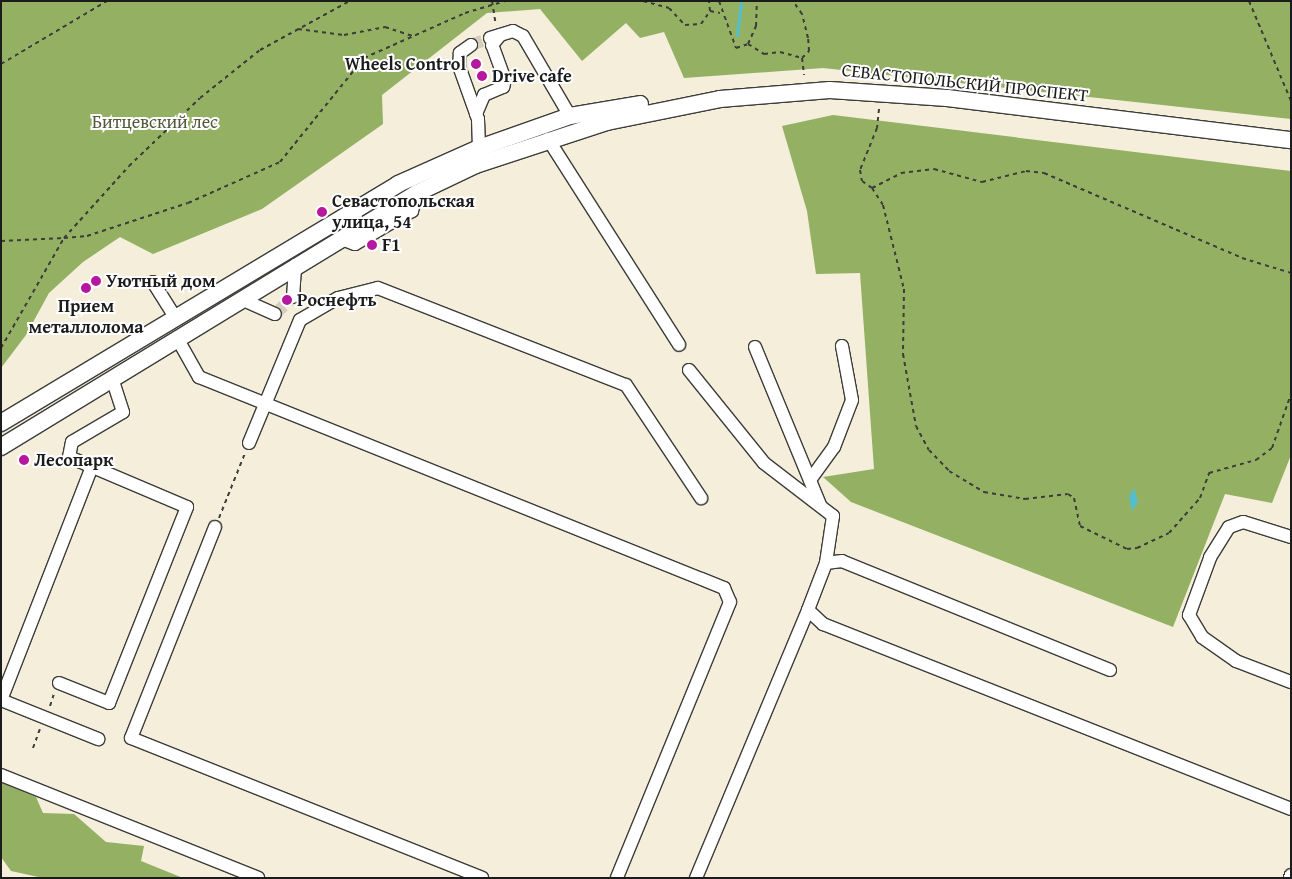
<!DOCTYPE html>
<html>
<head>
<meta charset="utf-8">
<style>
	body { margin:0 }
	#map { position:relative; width:1292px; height:879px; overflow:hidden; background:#f4eedb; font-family:"Gentium Book Plus",serif }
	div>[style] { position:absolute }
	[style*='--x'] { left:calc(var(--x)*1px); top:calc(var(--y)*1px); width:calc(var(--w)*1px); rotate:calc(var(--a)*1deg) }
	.forest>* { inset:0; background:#93b063 }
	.water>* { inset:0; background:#53bfce }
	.stream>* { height:3px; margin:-1.5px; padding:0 1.5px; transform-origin:1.5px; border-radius:1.5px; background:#53bfce }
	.minor-tunnel>* { height:12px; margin-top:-6px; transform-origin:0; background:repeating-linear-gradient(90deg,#d4cebe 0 12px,transparent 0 18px) }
	.path>* { height:2px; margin-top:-1px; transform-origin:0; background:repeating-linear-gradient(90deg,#3c3c39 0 4px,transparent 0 8px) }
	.roads { filter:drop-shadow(1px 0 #3c3c39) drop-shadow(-1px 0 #3c3c39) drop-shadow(0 1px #3c3c39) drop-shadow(0 -1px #3c3c39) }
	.minor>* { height:12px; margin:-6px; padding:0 6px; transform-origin:6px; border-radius:6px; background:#fff }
	.major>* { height:16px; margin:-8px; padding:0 8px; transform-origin:8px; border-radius:8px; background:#fff }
	.dots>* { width:14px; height:14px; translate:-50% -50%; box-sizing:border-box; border:2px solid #fff; border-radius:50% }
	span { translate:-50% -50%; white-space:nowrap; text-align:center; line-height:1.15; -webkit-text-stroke:4px #fff; paint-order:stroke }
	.poi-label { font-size:18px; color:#1c1c1c; font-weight:700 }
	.right { translate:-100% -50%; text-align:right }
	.left { translate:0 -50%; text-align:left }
	.street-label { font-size:18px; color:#1c1c1c }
	.park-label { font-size:18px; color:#535a3a }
	.frame { position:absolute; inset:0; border:2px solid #1c1c1c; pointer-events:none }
</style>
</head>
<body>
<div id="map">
	<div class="forest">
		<div style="clip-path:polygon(1px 1px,1291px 1px,1291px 119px,823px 68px,684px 78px,664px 32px,640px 38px,626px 23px,582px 61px,540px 9px,487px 13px,382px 95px,383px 124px,262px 209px,153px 254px,120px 237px,83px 262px,49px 293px,26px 335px,1px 368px)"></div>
		<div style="clip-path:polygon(833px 115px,1291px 171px,1291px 455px,1272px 503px,1225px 494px,1173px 627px,851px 502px,823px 477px,874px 469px,860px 273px,816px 274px,807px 211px,782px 126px)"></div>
		<div style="clip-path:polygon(1px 782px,36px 797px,43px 813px,74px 814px,106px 842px,144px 846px,141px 861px,183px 878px,43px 878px,11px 871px,1px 857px)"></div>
	</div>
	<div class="water">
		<div style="clip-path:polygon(1134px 488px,1138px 502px,1132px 511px,1129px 497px)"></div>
	</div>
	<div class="stream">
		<div style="--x:737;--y:35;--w:34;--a:-83"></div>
	</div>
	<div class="minor-tunnel">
		<div style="--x:471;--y:45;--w:20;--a:-20"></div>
		<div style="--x:275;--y:314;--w:25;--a:-43"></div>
	</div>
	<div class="path">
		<div style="--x:492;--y:1;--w:24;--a:81"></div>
		<div style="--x:643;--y:1;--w:27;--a:15"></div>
		<div style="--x:669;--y:8;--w:23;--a:47"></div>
		<div style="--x:685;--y:25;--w:16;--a:-4"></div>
		<div style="--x:701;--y:24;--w:16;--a:-55"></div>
		<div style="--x:710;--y:11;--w:10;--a:-96"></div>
		<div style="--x:719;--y:1;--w:50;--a:70.1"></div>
		<div style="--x:736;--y:48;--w:13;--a:-18"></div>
		<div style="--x:748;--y:44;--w:20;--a:-66"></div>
		<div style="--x:756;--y:26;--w:25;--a:-88"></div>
		<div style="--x:1249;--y:1;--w:108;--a:67.2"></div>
		<div style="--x:710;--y:11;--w:10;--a:11"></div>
		<div style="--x:298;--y:29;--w:46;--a:7.4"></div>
		<div style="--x:344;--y:35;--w:42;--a:-11"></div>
		<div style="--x:385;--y:27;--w:29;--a:18"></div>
		<div style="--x:748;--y:44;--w:19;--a:32"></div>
		<div style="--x:764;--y:54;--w:16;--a:-7"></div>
		<div style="--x:780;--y:52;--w:23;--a:15"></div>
		<div style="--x:802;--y:58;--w:10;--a:-45"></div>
		<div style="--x:809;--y:51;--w:13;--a:-94"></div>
		<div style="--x:808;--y:38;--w:25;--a:-104"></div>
		<div style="--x:802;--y:14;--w:16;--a:-125"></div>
		<div style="--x:802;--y:58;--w:17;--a:83"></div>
		<div style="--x:1;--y:64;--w:123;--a:-30.7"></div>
		<div style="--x:879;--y:109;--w:19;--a:96"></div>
		<div style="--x:877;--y:128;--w:45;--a:112"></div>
		<div style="--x:860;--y:170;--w:11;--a:80"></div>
		<div style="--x:862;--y:181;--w:12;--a:35"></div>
		<div style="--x:872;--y:188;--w:33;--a:-27"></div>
		<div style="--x:901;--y:173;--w:33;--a:-7"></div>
		<div style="--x:934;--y:169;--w:50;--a:15.2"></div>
		<div style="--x:982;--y:182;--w:45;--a:-14"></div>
		<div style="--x:1026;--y:171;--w:18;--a:6"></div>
		<div style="--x:1044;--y:173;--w:215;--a:23.2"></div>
		<div style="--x:1242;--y:258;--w:51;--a:17"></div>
		<div style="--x:872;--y:188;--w:20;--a:57"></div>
		<div style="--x:883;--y:205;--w:87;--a:76"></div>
		<div style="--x:904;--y:289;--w:65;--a:90.9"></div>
		<div style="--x:903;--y:354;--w:73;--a:79.8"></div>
		<div style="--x:916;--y:426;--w:27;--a:62"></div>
		<div style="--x:929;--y:450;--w:29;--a:46"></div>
		<div style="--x:949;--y:471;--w:41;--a:31"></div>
		<div style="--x:984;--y:492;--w:42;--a:9.7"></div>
		<div style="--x:1025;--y:499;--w:43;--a:-6.6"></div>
		<div style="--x:1068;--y:494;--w:7;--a:34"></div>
		<div style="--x:1074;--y:498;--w:29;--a:78"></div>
		<div style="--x:1080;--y:526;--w:52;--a:26.1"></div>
		<div style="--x:1127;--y:549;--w:10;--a:-6"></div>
		<div style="--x:1137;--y:548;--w:35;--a:-25"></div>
		<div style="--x:1169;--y:533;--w:47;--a:-48.5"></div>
		<div style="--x:1200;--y:498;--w:27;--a:-70"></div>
		<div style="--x:1209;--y:473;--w:49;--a:-15.5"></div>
		<div style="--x:1256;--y:460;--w:20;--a:-37"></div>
		<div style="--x:1272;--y:448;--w:57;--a:-70.6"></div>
		<div style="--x:1;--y:241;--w:63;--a:-2.7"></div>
		<div style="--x:64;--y:238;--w:97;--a:-47.9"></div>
		<div style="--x:129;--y:166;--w:98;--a:-43.8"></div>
		<div style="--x:200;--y:98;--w:77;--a:-38.7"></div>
		<div style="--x:260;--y:50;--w:102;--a:-28.6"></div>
		<div style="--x:1;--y:348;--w:127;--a:-60.2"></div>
		<div style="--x:64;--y:238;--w:23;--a:-5"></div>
		<div style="--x:87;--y:236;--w:106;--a:-18.1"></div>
		<div style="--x:188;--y:203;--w:101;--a:-24"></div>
		<div style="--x:280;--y:162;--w:134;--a:-51.1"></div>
		<div style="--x:364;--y:58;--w:111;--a:-24"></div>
		<div style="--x:465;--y:13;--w:42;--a:-16.7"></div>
		<div style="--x:219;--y:518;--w:70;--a:-68.2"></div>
		<div style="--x:50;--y:706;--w:13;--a:-72"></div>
		<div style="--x:33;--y:748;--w:20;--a:-70"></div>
	</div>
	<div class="roads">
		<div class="minor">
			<div style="--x:490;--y:38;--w:24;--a:-17"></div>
			<div style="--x:513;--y:31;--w:11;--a:27"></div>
			<div style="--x:523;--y:36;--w:93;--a:59.6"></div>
			<div style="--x:471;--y:45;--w:14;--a:144"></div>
			<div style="--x:460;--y:53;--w:13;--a:94"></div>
			<div style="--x:459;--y:66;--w:56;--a:70.3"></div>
			<div style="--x:478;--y:119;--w:29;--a:88"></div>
			<div style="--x:476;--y:114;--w:21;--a:-67"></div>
			<div style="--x:484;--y:95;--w:21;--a:-23"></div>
			<div style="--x:503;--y:87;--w:7;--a:-74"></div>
			<div style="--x:505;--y:80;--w:37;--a:-110"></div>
			<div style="--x:492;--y:45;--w:13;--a:-51"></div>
			<div style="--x:548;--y:139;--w:244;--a:57.5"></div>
			<div style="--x:339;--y:238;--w:17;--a:21"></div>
			<div style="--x:355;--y:244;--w:51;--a:-30.6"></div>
			<div style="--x:399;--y:218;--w:15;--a:-28"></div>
			<div style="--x:412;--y:211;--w:19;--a:-74"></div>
			<div style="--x:153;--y:282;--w:41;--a:57.8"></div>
			<div style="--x:293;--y:297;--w:32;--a:-86"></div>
			<div style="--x:241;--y:299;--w:37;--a:24"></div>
			<div style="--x:177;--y:338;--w:45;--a:60.6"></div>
			<div style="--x:199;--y:377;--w:566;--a:21.9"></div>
			<div style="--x:724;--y:588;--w:15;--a:67"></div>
			<div style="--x:730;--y:602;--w:298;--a:112.3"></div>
			<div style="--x:755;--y:347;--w:171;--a:67.6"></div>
			<div style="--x:689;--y:370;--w:119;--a:51.1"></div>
			<div style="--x:764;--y:463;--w:87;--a:37.5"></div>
			<div style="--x:833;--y:516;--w:48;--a:98.5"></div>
			<div style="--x:249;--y:443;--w:133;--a:-67.5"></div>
			<div style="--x:300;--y:320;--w:44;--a:-30.1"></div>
			<div style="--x:338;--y:298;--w:41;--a:-14"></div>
			<div style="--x:378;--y:288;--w:266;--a:21.4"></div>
			<div style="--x:626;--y:385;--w:136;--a:56.4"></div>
			<div style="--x:810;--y:480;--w:41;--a:-54"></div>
			<div style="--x:834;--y:447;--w:50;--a:-69"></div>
			<div style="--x:852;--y:400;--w:55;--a:-100.5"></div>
			<div style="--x:215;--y:527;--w:227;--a:111.7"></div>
			<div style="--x:131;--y:738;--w:378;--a:21.7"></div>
			<div style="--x:1291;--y:537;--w:50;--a:-162.6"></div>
			<div style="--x:1243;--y:522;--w:15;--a:160"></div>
			<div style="--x:1229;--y:527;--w:36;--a:122"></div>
			<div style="--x:1210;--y:558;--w:61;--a:110.2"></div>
			<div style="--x:1189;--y:615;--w:26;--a:59"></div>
			<div style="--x:1202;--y:637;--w:42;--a:35.2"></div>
			<div style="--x:1236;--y:661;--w:59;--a:20.9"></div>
			<div style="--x:1110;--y:670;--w:289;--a:-157.9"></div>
			<div style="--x:842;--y:561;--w:16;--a:173"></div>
			<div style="--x:826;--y:563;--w:50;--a:111"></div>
			<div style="--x:808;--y:610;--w:21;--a:43"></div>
			<div style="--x:823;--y:624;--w:503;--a:21.57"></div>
			<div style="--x:59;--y:683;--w:54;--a:21.8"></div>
			<div style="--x:109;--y:703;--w:211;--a:-68.3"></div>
			<div style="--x:187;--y:507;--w:128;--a:-157"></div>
			<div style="--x:69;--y:457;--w:15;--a:-79"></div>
			<div style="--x:72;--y:442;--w:59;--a:-30.5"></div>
			<div style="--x:123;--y:412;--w:35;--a:-108"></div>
			<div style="--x:1;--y:700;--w:248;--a:-68.7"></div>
			<div style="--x:1;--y:700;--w:105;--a:21.9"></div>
			<div style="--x:1;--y:775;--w:277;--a:21.8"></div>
			<div style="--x:696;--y:878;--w:290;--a:-67.3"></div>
			<div style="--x:1290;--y:878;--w:3;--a:-72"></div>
		</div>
		<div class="major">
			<div style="--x:1;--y:423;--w:463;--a:-31"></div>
			<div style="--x:398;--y:184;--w:89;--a:-24"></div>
			<div style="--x:479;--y:148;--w:96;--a:-19.4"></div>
			<div style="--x:570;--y:116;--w:71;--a:-9.7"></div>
			<div style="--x:1;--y:447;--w:487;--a:-31.4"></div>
			<div style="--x:417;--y:193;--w:65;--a:-25.4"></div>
			<div style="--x:476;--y:165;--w:138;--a:-18.2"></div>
			<div style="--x:607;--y:122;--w:115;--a:-11.5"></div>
			<div style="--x:720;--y:99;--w:110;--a:-4.7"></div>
			<div style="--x:830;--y:90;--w:117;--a:3.9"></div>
			<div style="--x:947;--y:98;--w:347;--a:7"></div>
		</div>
	</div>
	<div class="dots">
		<div style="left:476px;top:64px;background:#b5179e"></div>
		<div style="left:482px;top:76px;background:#b5179e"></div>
		<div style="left:322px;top:212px;background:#b5179e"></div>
		<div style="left:372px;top:245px;background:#b5179e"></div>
		<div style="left:96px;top:281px;background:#b5179e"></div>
		<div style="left:86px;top:288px;background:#b5179e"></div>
		<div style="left:287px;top:300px;background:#b5179e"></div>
		<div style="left:24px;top:460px;background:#b5179e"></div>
	</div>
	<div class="poi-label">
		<span class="right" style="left:466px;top:64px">Wheels Control</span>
		<span class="left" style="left:492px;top:76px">Drive cafe</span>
		<span class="left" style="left:332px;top:212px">Севастопольская<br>улица, 54</span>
		<span class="left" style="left:382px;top:245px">F1</span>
		<span class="left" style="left:106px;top:281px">Уютный дом</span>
		<span class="left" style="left:297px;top:300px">Роснефть</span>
		<span style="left:86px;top:317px">Прием<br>металлолома</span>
		<span class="left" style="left:34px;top:460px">Лесопарк</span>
	</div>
	<div class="street-label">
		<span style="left:965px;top:83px;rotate:6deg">СЕВАСТОПОЛЬСКИЙ ПРОСПЕКТ</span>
	</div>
	<div class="park-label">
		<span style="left:155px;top:122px">Битцевский лес</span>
	</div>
	<div class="frame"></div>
</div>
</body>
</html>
